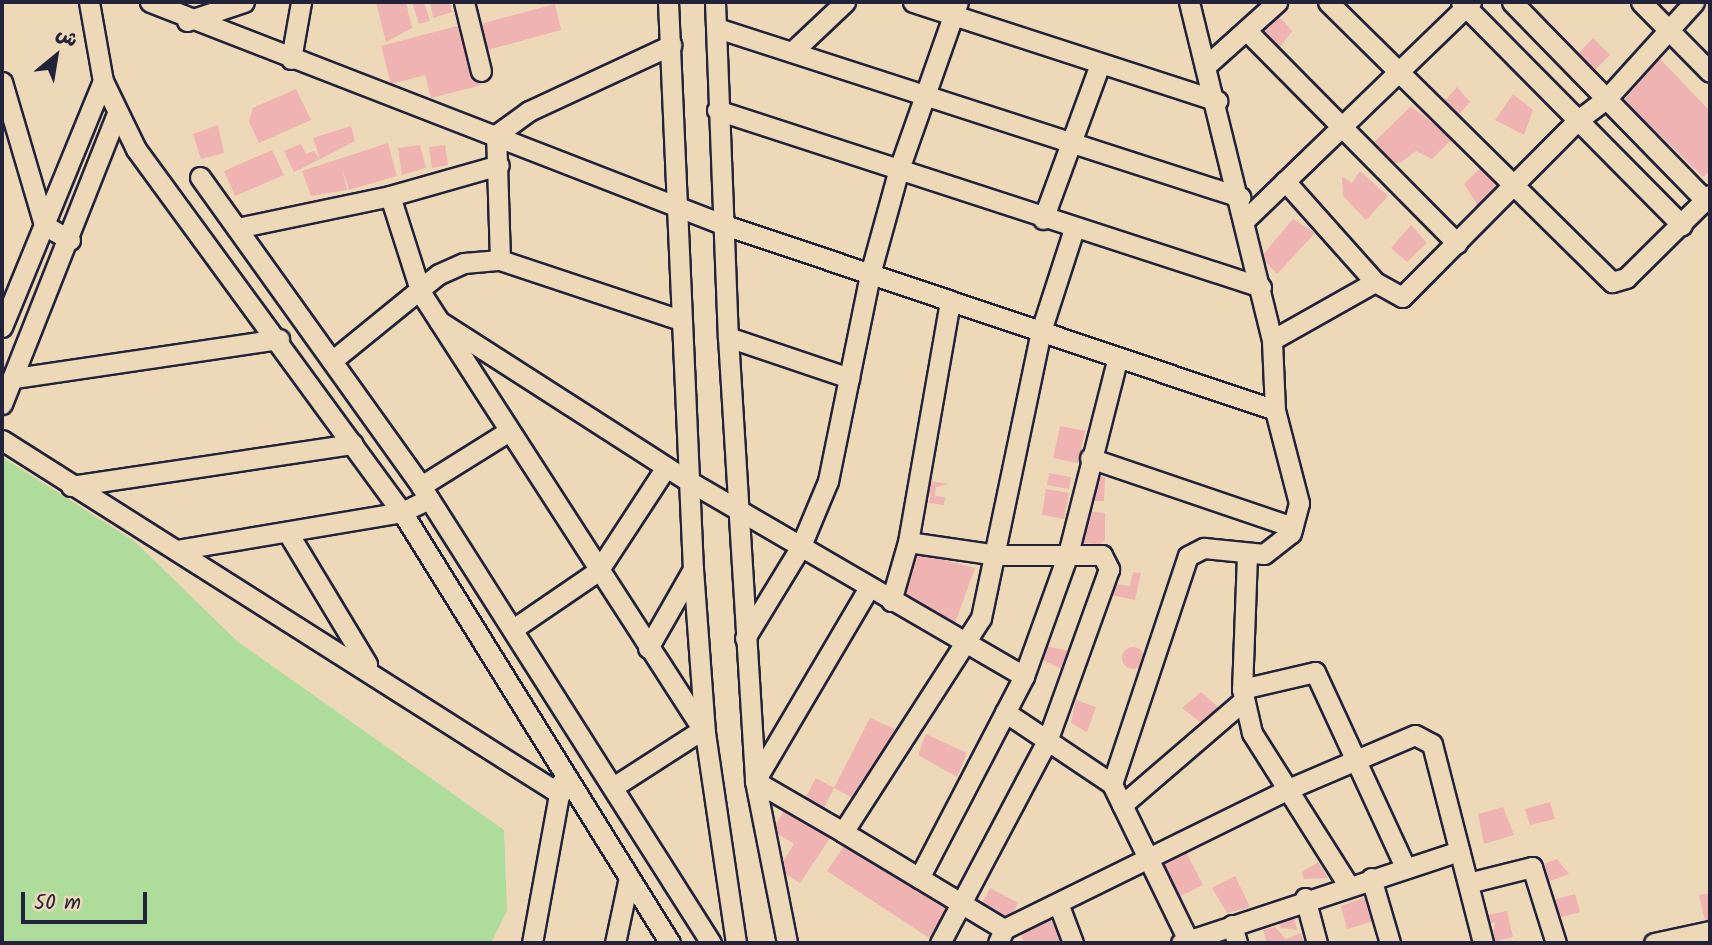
<!DOCTYPE html>
<html>
<head>
<meta charset="utf-8">
<style>
	body { margin:0 }
	#map { position:relative; width:1712px; height:945px; overflow:hidden; background:#edd9b7; font-family:Kalam,"Playpen Sans Arabic",sans-serif }
	div>[style] { position:absolute }
	[style*='--x'] { left:calc(var(--x)*1px); top:calc(var(--y)*1px); width:calc(var(--w)*1px); rotate:calc(var(--a)*1deg) }
	.green>* { inset:0; background:#addc9b }
	.building>* { inset:0; background:#efb3b2 }
	.round { border-radius:50% }
	.roads { filter:drop-shadow(2px 0 #22223b) drop-shadow(-2px 0 #22223b) drop-shadow(0 2px #22223b) drop-shadow(0 -2px #22223b) }
	.street>* { height:19px; margin:-9.5px; padding:0 9.5px; transform-origin:9.5px; border-radius:9.5px; background:#edd9b7 }
	span { translate:-50% -50%; white-space:nowrap; text-align:center; line-height:1.15; -webkit-text-stroke:5px #edd9b7; paint-order:stroke }
	.frame { position:absolute; inset:0; border:4px solid #22223b; pointer-events:none }
	.north { position:absolute; left:21px; top:21px; width:70px; height:70px; -webkit-text-stroke:5px #edd9b7; paint-order:stroke; rotate:30deg; font-size:19px; font-weight:700; line-height:28px; text-align:center; color:#22223b }
	.north::after { content:''; display:block; margin:auto; width:24px; height:32px; background:#22223b; clip-path:polygon(50% 0,100% 100%,50% 72%,0 100%) }
	.scale { position:absolute; left:21px; top:892px; width:126px; height:32px; box-sizing:border-box; border:4px solid #22223b; border-top:0; padding-left:9px; font-size:21px; line-height:24px; white-space:nowrap; color:#22223b; -webkit-text-stroke:5px #edd9b7; paint-order:stroke }
</style>
</head>
<body>
<div id="map">
	<div class="green">
		<div style="clip-path:polygon(2px 457px,134px 541px,237px 641px,504px 830px,507px 911px,491px 943px,2px 943px)"></div>
	</div>
	<div class="building">
		<div style="clip-path:polygon(376px 2px,406px 2px,412px 28px,386px 42px)"></div>
		<div style="clip-path:polygon(412px 2px,424px 2px,430px 21px,419px 24px)"></div>
		<div style="clip-path:polygon(430px 2px,450px 2px,452px 12px,433px 18px)"></div>
		<div style="clip-path:polygon(555px 4px,561px 30px,480px 52px,473px 26px)"></div>
		<div style="clip-path:polygon(1275px 11px,1292px 31px,1279px 49px,1254px 30px)"></div>
		<div style="clip-path:polygon(465px 24px,482px 85px,431px 98px,425px 75px,391px 84px,381px 46px)"></div>
		<div style="clip-path:polygon(1593px 38px,1610px 55px,1594px 71px,1576px 56px)"></div>
		<div style="clip-path:polygon(1660px 59px,1710px 111px,1710px 171px,1703px 177px,1624px 100px)"></div>
		<div style="clip-path:polygon(1457px 87px,1470px 102px,1457px 117px,1442px 104px)"></div>
		<div style="clip-path:polygon(296px 89px,311px 120px,259px 143px,249px 122px,253px 108px)"></div>
		<div style="clip-path:polygon(1513px 94px,1533px 110px,1524px 135px,1495px 120px)"></div>
		<div style="clip-path:polygon(1411px 106px,1452px 139px,1432px 159px,1416px 151px,1400px 163px,1389px 163px,1370px 146px)"></div>
		<div style="clip-path:polygon(218px 125px,224px 153px,201px 159px,193px 134px)"></div>
		<div style="clip-path:polygon(351px 126px,355px 141px,320px 159px,313px 138px)"></div>
		<div style="clip-path:polygon(388px 143px,397px 176px,349px 190px,342px 168px,347px 190px,311px 196px,302px 171px)"></div>
		<div style="clip-path:polygon(301px 144px,306px 154px,314px 151px,320px 159px,294px 172px,284px 151px)"></div>
		<div style="clip-path:polygon(420px 145px,426px 168px,402px 175px,398px 148px)"></div>
		<div style="clip-path:polygon(445px 145px,448px 165px,432px 168px,429px 147px)"></div>
		<div style="clip-path:polygon(272px 150px,284px 175px,235px 196px,224px 171px)"></div>
		<div style="clip-path:polygon(1480px 168px,1497px 185px,1478px 206px,1464px 184px)"></div>
		<div style="clip-path:polygon(1360px 171px,1388px 196px,1366px 220px,1343px 196px,1342px 176px,1352px 183px)"></div>
		<div style="clip-path:polygon(1293px 219px,1315px 233px,1277px 274px,1261px 257px)"></div>
		<div style="clip-path:polygon(1411px 225px,1427px 243px,1407px 262px,1391px 248px)"></div>
		<div style="clip-path:polygon(1060px 426px,1085px 431px,1078px 463px,1053px 458px)"></div>
		<div style="clip-path:polygon(1049px 473px,1071px 477px,1069px 489px,1047px 485px)"></div>
		<div style="clip-path:polygon(1090px 477px,1105px 477px,1104px 501px,1089px 501px)"></div>
		<div style="clip-path:polygon(924px 480px,949px 484px,936px 487px,935px 496px,945px 497px,944px 505px,929px 503px,931px 494px,922px 493px)"></div>
		<div style="clip-path:polygon(1046px 489px,1069px 493px,1064px 519px,1042px 515px)"></div>
		<div style="clip-path:polygon(1083px 511px,1105px 513px,1105px 540px,1100px 544px,1082px 543px)"></div>
		<div style="clip-path:polygon(913px 552px,975px 568px,951px 634px,903px 608px)"></div>
		<div style="clip-path:polygon(1133px 572px,1141px 573px,1135px 600px,1112px 595px,1115px 584px,1130px 586px)"></div>
		<div style="clip-path:polygon(1045px 646px,1070px 651px,1065px 671px,1043px 660px)"></div>
		<div class="round" style="left:1122px;top:647px;width:22px;height:22px"></div>
		<div style="clip-path:polygon(1201px 692px,1218px 707px,1204px 725px,1182px 708px)"></div>
		<div style="clip-path:polygon(1076px 700px,1096px 707px,1087px 732px,1071px 723px)"></div>
		<div style="clip-path:polygon(870px 718px,895px 729px,867px 785px,861px 781px,853px 798px,834px 788px,823px 810px,804px 800px,816px 778px,834px 788px)"></div>
		<div style="clip-path:polygon(926px 734px,967px 753px,957px 777px,918px 755px)"></div>
		<div style="clip-path:polygon(1550px 802px,1555px 819px,1530px 825px,1525px 809px)"></div>
		<div style="clip-path:polygon(1503px 807px,1514px 835px,1484px 844px,1478px 814px)"></div>
		<div style="clip-path:polygon(785px 809px,830px 838px,800px 883px,778px 869px,794px 844px,772px 830px)"></div>
		<div style="clip-path:polygon(846px 843px,951px 907px,934px 941px,827px 871px)"></div>
		<div style="clip-path:polygon(1186px 852px,1203px 885px,1173px 900px,1157px 868px)"></div>
		<div style="clip-path:polygon(1557px 859px,1569px 874px,1550px 881px,1544px 864px)"></div>
		<div style="clip-path:polygon(1318px 862px,1328px 878px,1304px 879px,1302px 872px)"></div>
		<div style="clip-path:polygon(1235px 876px,1250px 907px,1227px 913px,1212px 888px)"></div>
		<div style="clip-path:polygon(990px 888px,1018px 903px,1006px 926px,978px 911px)"></div>
		<div style="clip-path:polygon(1710px 893px,1710px 920px,1705px 921px,1699px 895px)"></div>
		<div style="clip-path:polygon(1575px 894px,1580px 912px,1558px 918px,1553px 900px)"></div>
		<div style="clip-path:polygon(1369px 896px,1377px 920px,1347px 929px,1341px 906px)"></div>
		<div style="clip-path:polygon(1507px 911px,1513px 937px,1492px 942px,1495px 922px,1484px 925px,1482px 916px)"></div>
		<div style="clip-path:polygon(1294px 918px,1297px 930px,1281px 928px,1278px 923px)"></div>
		<div style="clip-path:polygon(1050px 919px,1063px 943px,1024px 943px,1021px 934px)"></div>
		<div style="clip-path:polygon(1275px 927px,1286px 939px,1301px 933px,1304px 943px,1267px 943px,1263px 930px)"></div>
	</div>
	<div class="roads">
		<div class="street">
			<div style="--x:89;--y:2;--w:80;--a:80"></div>
			<div style="--x:103;--y:81;--w:76;--a:64.1"></div>
			<div style="--x:136;--y:149;--w:450;--a:53.8"></div>
			<div style="--x:402;--y:512;--w:508;--a:58.13"></div>
			<div style="--x:150;--y:2;--w:614;--a:21.21"></div>
			<div style="--x:722;--y:224;--w:583;--a:18.59"></div>
			<div style="--x:464;--y:2;--w:71;--a:76.2"></div>
			<div style="--x:668;--y:2;--w:568;--a:87.48"></div>
			<div style="--x:693;--y:569;--w:164;--a:85.8"></div>
			<div style="--x:705;--y:733;--w:212;--a:81.6"></div>
			<div style="--x:715;--y:2;--w:335;--a:87.8"></div>
			<div style="--x:728;--y:337;--w:445;--a:86.5"></div>
			<div style="--x:755;--y:781;--w:165;--a:78.8"></div>
			<div style="--x:913;--y:2;--w:320;--a:18"></div>
			<div style="--x:1328;--y:2;--w:399;--a:44.6"></div>
			<div style="--x:1612;--y:282;--w:15;--a:-16"></div>
			<div style="--x:1626;--y:278;--w:118;--a:-44.7"></div>
			<div style="--x:1461;--y:2;--w:314;--a:45.3"></div>
			<div style="--x:1512;--y:2;--w:277;--a:45.7"></div>
			<div style="--x:1641;--y:2;--w:98;--a:45.4"></div>
			<div style="--x:187;--y:21;--w:60;--a:-18.4"></div>
			<div style="--x:717;--y:28;--w:550;--a:17.91"></div>
			<div style="--x:1246;--y:30;--w:300;--a:45.3"></div>
			<div style="--x:792;--y:52;--w:73;--a:-43.3"></div>
			<div style="--x:291;--y:59;--w:58;--a:-80"></div>
			<div style="--x:1208;--y:64;--w:93;--a:-41.9"></div>
			<div style="--x:2;--y:82;--w:149;--a:73.6"></div>
			<div style="--x:44;--y:225;--w:30;--a:30"></div>
			<div style="--x:717;--y:110;--w:572;--a:18.02"></div>
			<div style="--x:200;--y:177;--w:380;--a:54.4"></div>
			<div style="--x:421;--y:486;--w:541;--a:57.6"></div>
			<div style="--x:1285;--y:181;--w:135;--a:48.3"></div>
			<div style="--x:1375;--y:282;--w:31;--a:29"></div>
			<div style="--x:1402;--y:297;--w:250;--a:-45.2"></div>
			<div style="--x:1578;--y:120;--w:38;--a:-37"></div>
			<div style="--x:1608;--y:97;--w:128;--a:-47.8"></div>
			<div style="--x:390;--y:196;--w:102;--a:72.3"></div>
			<div style="--x:421;--y:293;--w:524;--a:57.16"></div>
			<div style="--x:1043;--y:219;--w:162;--a:-69.8"></div>
			<div style="--x:1246;--y:219;--w:313;--a:-44"></div>
			<div style="--x:237;--y:228;--w:156;--a:-11.8"></div>
			<div style="--x:390;--y:196;--w:113;--a:-15.9"></div>
			<div style="--x:500;--y:260;--w:125;--a:-91.8"></div>
			<div style="--x:496;--y:135;--w:41;--a:-36"></div>
			<div style="--x:529;--y:111;--w:157;--a:-24.9"></div>
			<div style="--x:439;--y:321;--w:295;--a:32.7"></div>
			<div style="--x:687;--y:480;--w:390;--a:30.2"></div>
			<div style="--x:2;--y:327;--w:266;--a:-67.7"></div>
			<div style="--x:728;--y:337;--w:128;--a:18.7"></div>
			<div style="--x:1272;--y:340;--w:118;--a:-29.4"></div>
			<div style="--x:333;--y:360;--w:136;--a:-39.1"></div>
			<div style="--x:439;--y:274;--w:27;--a:-24"></div>
			<div style="--x:464;--y:263;--w:36;--a:-5"></div>
			<div style="--x:500;--y:260;--w:190;--a:18.4"></div>
			<div style="--x:15;--y:378;--w:267;--a:-8.4"></div>
			<div style="--x:2;--y:404;--w:312;--a:-68.4"></div>
			<div style="--x:2;--y:440;--w:661;--a:32.39"></div>
			<div style="--x:1090;--y:458;--w:214;--a:18.8"></div>
			<div style="--x:71;--y:486;--w:285;--a:-8.5"></div>
			<div style="--x:421;--y:486;--w:104;--a:-32"></div>
			<div style="--x:288;--y:533;--w:153;--a:58.9"></div>
			<div style="--x:908;--y:542;--w:90;--a:8.3"></div>
			<div style="--x:997;--y:555;--w:105;--a:0"></div>
			<div style="--x:1102;--y:555;--w:16;--a:63"></div>
			<div style="--x:1109;--y:569;--w:183;--a:109.8"></div>
			<div style="--x:1047;--y:741;--w:229;--a:117.9"></div>
			<div style="--x:176;--y:550;--w:229;--a:-9.5"></div>
			<div style="--x:402;--y:512;--w:30;--a:-26"></div>
			<div style="--x:1247;--y:555;--w:134;--a:92.1"></div>
			<div style="--x:1242;--y:689;--w:45;--a:77.2"></div>
			<div style="--x:1252;--y:733;--w:180;--a:57.7"></div>
			<div style="--x:868;--y:589;--w:223;--a:120.5"></div>
			<div style="--x:755;--y:781;--w:102;--a:30.1"></div>
			<div style="--x:843;--y:832;--w:255;--a:-57.2"></div>
			<div style="--x:981;--y:618;--w:293;--a:-78.2"></div>
			<div style="--x:1041;--y:331;--w:107;--a:-72.1"></div>
			<div style="--x:891;--y:601;--w:61;--a:-73.9"></div>
			<div style="--x:908;--y:542;--w:245;--a:-80.1"></div>
			<div style="--x:513;--y:629;--w:103;--a:-34.3"></div>
			<div style="--x:598;--y:571;--w:124;--a:-56.8"></div>
			<div style="--x:745;--y:638;--w:105;--a:-58.6"></div>
			<div style="--x:800;--y:548;--w:73;--a:-67.3"></div>
			<div style="--x:828;--y:481;--w:211;--a:-78.5"></div>
			<div style="--x:870;--y:274;--w:106;--a:-74.6"></div>
			<div style="--x:898;--y:172;--w:180;--a:-70.6"></div>
			<div style="--x:648;--y:648;--w:91;--a:-60.3"></div>
			<div style="--x:1242;--y:689;--w:75;--a:-13.1"></div>
			<div style="--x:1315;--y:672;--w:215;--a:65.2"></div>
			<div style="--x:1005;--y:712;--w:129;--a:33.9"></div>
			<div style="--x:613;--y:787;--w:107;--a:-32.8"></div>
			<div style="--x:1122;--y:805;--w:161;--a:-40.7"></div>
			<div style="--x:843;--y:832;--w:188;--a:31.1"></div>
			<div style="--x:919;--y:878;--w:228;--a:-62.5"></div>
			<div style="--x:1024;--y:676;--w:130;--a:-70.2"></div>
			<div style="--x:1068;--y:554;--w:203;--a:-75.8"></div>
			<div style="--x:1371;--y:878;--w:68;--a:73.7"></div>
			<div style="--x:1468;--y:883;--w:66;--a:-14"></div>
			<div style="--x:1532;--y:867;--w:80;--a:72.5"></div>
			<div style="--x:1305;--y:898;--w:47;--a:75.1"></div>
			<div style="--x:1058;--y:903;--w:43;--a:69.4"></div>
			<div style="--x:1232;--y:925;--w:19;--a:74"></div>
			<div style="--x:1188;--y:940;--w:174;--a:-116"></div>
			<div style="--x:1112;--y:784;--w:240;--a:-71.6"></div>
			<div style="--x:1188;--y:556;--w:18;--a:-27"></div>
			<div style="--x:1204;--y:548;--w:60;--a:5.7"></div>
			<div style="--x:1264;--y:554;--w:34;--a:-38"></div>
			<div style="--x:1291;--y:533;--w:31;--a:-75"></div>
			<div style="--x:1299;--y:503;--w:96;--a:-104.5"></div>
			<div style="--x:1275;--y:410;--w:70;--a:-92.5"></div>
			<div style="--x:1272;--y:340;--w:348;--a:-103.8"></div>
			<div style="--x:532;--y:943;--w:163;--a:-79.7"></div>
			<div style="--x:615;--y:943;--w:67;--a:-78"></div>
			<div style="--x:998;--y:943;--w:15;--a:-67"></div>
			<div style="--x:1004;--y:929;--w:314;--a:-26.2"></div>
			<div style="--x:1286;--y:790;--w:140;--a:-23.1"></div>
			<div style="--x:1415;--y:735;--w:19;--a:28"></div>
			<div style="--x:1432;--y:744;--w:205;--a:75.6"></div>
			<div style="--x:1181;--y:943;--w:293;--a:-18.3"></div>
			<div style="--x:1654;--y:943;--w:57;--a:-12.1"></div>
		</div>
	</div>
	<div class="frame"></div>
	<div class="north">ش</div>
	<div class="scale">50 m</div>
</div>
</body>
</html>
